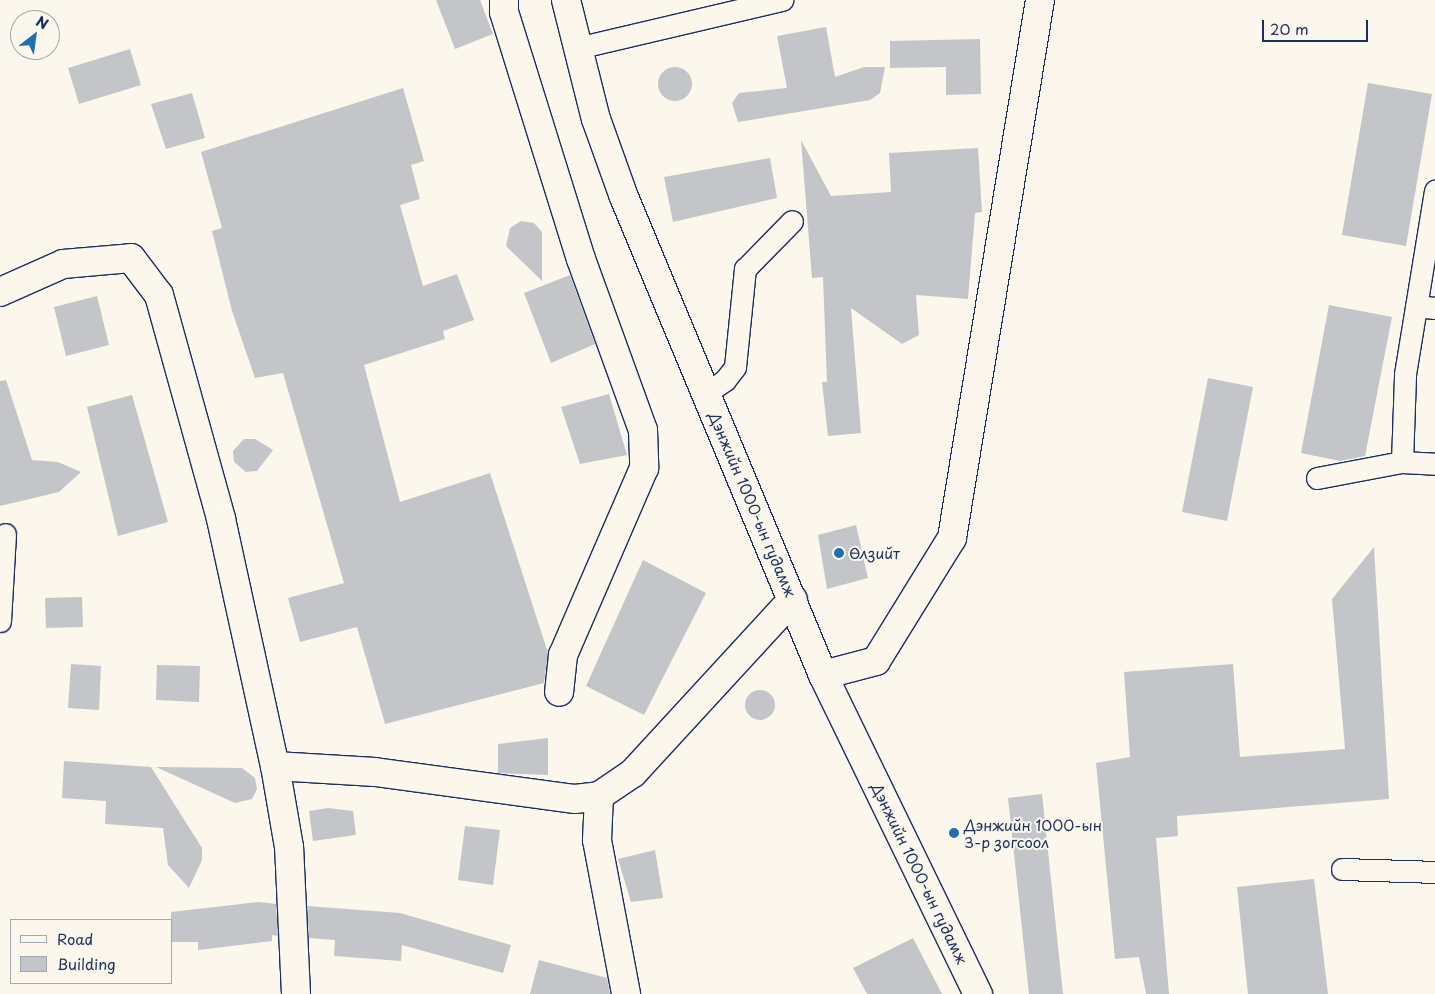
<!DOCTYPE html>
<html>
<head>
<meta charset="utf-8">
<style>
	body { margin:0 }
	#map { position:relative; width:1435px; height:994px; overflow:hidden; background:#fbf7ec; font-family:"Playpen Sans",sans-serif }
	div>[style] { position:absolute }
	[style*='--x'] { left:calc(var(--x)*1px); top:calc(var(--y)*1px); width:calc(var(--w)*1px); rotate:calc(var(--a)*1deg) }
	.building>* { inset:0; background:#c3c5c9 }
	.round { border-radius:50% }
	.roads { filter:drop-shadow(1px 0 #1b2f5e) drop-shadow(-1px 0 #1b2f5e) drop-shadow(0 1px #1b2f5e) drop-shadow(0 -1px #1b2f5e) }
	.lane>* { height:21px; margin:-10.5px; padding:0 10.5px; transform-origin:10.5px; border-radius:10.5px; background:#fbf7ec }
	.street>* { height:28px; margin:-14px; padding:0 14px; transform-origin:14px; border-radius:14px; background:#fbf7ec }
	.secondary>* { height:28px; margin:-14px; padding:0 14px; transform-origin:14px; border-radius:14px; background:#fbf7ec }
	.dots>* { width:14px; height:14px; translate:-50% -50%; box-sizing:border-box; border:2px solid #fbf7ec; border-radius:50% }
	span { translate:-50% -50%; white-space:nowrap; text-align:center; line-height:1.15; -webkit-text-stroke:4px #fbf7ec; paint-order:stroke }
	.street-label { font-size:15px; color:#1b2f5e }
	.poi-label { font-size:15px; color:#1b2f5e }
	.left { translate:0 -50%; text-align:left }
	.legend { position:absolute; left:10px; top:919px; width:162px; height:65px; box-sizing:border-box; background:#fbf7ec; border:1px solid #a1a7b3; margin:0; padding:6px 9px; list-style:none; font-size:15px; color:#1b2f5e }
	.legend li { display:flex; align-items:center; gap:10px; height:25px }
	.legend b { width:25px; border:1px solid #a1a7b3 }
	.north { position:absolute; left:10px; top:10px; width:50px; height:50px; box-sizing:border-box; background:#fbf7ec; border:1px solid #a1a7b3; border-radius:50%; rotate:30deg; font-size:14px; font-weight:700; line-height:20px; text-align:center; color:#1b2f5e }
	.north::after { content:''; display:block; margin:auto; width:18px; height:22px; background:#1f6fb2; clip-path:polygon(50% 0,100% 100%,50% 72%,0 100%) }
	.scale { position:absolute; left:1262px; top:20px; width:106px; height:22px; box-sizing:border-box; border:2px solid #1b2f5e; border-top:0; padding-left:6px; font-size:15px; line-height:18px; white-space:nowrap; color:#1b2f5e; -webkit-text-stroke:4px #fbf7ec; paint-order:stroke }
</style>
</head>
<body>
<div id="map">
	<div class="building">
		<div style="clip-path:polygon(436px 0,480px 0,493px 34px,455px 49px)"></div>
		<div style="clip-path:polygon(826px 27px,835px 77px,864px 67px,885px 67px,880px 93px,870px 100px,738px 122px,732px 103px,739px 93px,787px 88px,777px 36px)"></div>
		<div style="clip-path:polygon(980px 39px,981px 94px,946px 95px,946px 67px,890px 68px,890px 41px)"></div>
		<div style="clip-path:polygon(130px 49px,141px 85px,79px 104px,68px 68px)"></div>
		<div class="round" style="left:658px;top:67px;width:34px;height:34px"></div>
		<div style="clip-path:polygon(1368px 83px,1432px 94px,1406px 246px,1342px 235px)"></div>
		<div style="clip-path:polygon(403px 88px,424px 161px,411px 165px,420px 199px,400px 205px,423px 286px,457px 274px,474px 320px,443px 331px,445px 339px,364px 365px,400px 502px,490px 473px,548px 653px,544px 683px,385px 724px,357px 627px,300px 642px,288px 598px,344px 583px,283px 373px,255px 378px,232px 311px,212px 231px,222px 228px,201px 152px)"></div>
		<div style="clip-path:polygon(192px 93px,205px 138px,166px 149px,151px 104px)"></div>
		<div style="clip-path:polygon(801px 140px,831px 196px,891px 192px,889px 153px,978px 148px,982px 212px,975px 213px,968px 299px,916px 295px,919px 335px,902px 344px,851px 308px,861px 433px,828px 436px,822px 382px,827px 382px,823px 277px,812px 278px)"></div>
		<div style="clip-path:polygon(770px 158px,777px 198px,673px 222px,664px 177px)"></div>
		<div style="clip-path:polygon(521px 221px,534px 223px,542px 232px,542px 281px,506px 246px,510px 228px)"></div>
		<div style="clip-path:polygon(570px 275px,595px 344px,551px 363px,524px 293px)"></div>
		<div style="clip-path:polygon(97px 296px,109px 345px,66px 356px,54px 307px)"></div>
		<div style="clip-path:polygon(1329px 305px,1392px 317px,1365px 456px,1340px 461px,1301px 453px)"></div>
		<div style="clip-path:polygon(1208px 378px,1253px 387px,1227px 521px,1182px 512px)"></div>
		<div style="clip-path:polygon(6px 380px,32px 460px,58px 462px,81px 472px,59px 492px,0 506px,0 381px)"></div>
		<div style="clip-path:polygon(609px 394px,627px 455px,580px 464px,561px 407px)"></div>
		<div style="clip-path:polygon(132px 395px,168px 522px,118px 536px,87px 407px)"></div>
		<div style="clip-path:polygon(244px 439px,255px 439px,273px 450px,257px 471px,246px 472px,234px 462px,233px 451px)"></div>
		<div style="clip-path:polygon(856px 525px,868px 578px,827px 589px,818px 535px)"></div>
		<div style="clip-path:polygon(1374px 547px,1389px 799px,1177px 816px,1178px 836px,1156px 838px,1169px 994px,1146px 994px,1139px 957px,1115px 959px,1096px 763px,1130px 757px,1124px 672px,1233px 664px,1240px 757px,1345px 749px,1332px 599px)"></div>
		<div style="clip-path:polygon(643px 560px,706px 593px,644px 715px,586px 686px)"></div>
		<div style="clip-path:polygon(82px 597px,83px 627px,46px 628px,45px 598px)"></div>
		<div style="clip-path:polygon(71px 664px,101px 666px,99px 710px,68px 708px)"></div>
		<div style="clip-path:polygon(157px 665px,200px 666px,199px 702px,156px 700px)"></div>
		<div class="round" style="left:745px;top:690px;width:30px;height:30px"></div>
		<div style="clip-path:polygon(548px 738px,548px 775px,498px 773px,498px 744px)"></div>
		<div style="clip-path:polygon(64px 761px,151px 767px,202px 848px,202px 860px,189px 888px,168px 865px,163px 828px,105px 824px,106px 801px,62px 798px)"></div>
		<div style="clip-path:polygon(156px 767px,242px 768px,255px 778px,257px 789px,252px 799px,235px 803px)"></div>
		<div style="clip-path:polygon(1042px 794px,1063px 994px,1029px 994px,1008px 798px)"></div>
		<div style="clip-path:polygon(328px 808px,353px 811px,356px 835px,313px 841px,309px 811px)"></div>
		<div style="clip-path:polygon(465px 826px,500px 830px,493px 885px,458px 880px)"></div>
		<div style="clip-path:polygon(655px 850px,663px 898px,631px 902px,618px 859px)"></div>
		<div style="clip-path:polygon(1314px 879px,1328px 994px,1248px 994px,1237px 887px)"></div>
		<div style="clip-path:polygon(259px 902px,276px 904px,278px 936px,272px 935px,272px 941px,198px 950px,198px 942px,171px 942px,171px 912px)"></div>
		<div style="clip-path:polygon(307px 906px,400px 913px,511px 945px,503px 973px,402px 945px,401px 961px,334px 956px,335px 940px,309px 938px)"></div>
		<div style="clip-path:polygon(913px 938px,942px 994px,867px 994px,853px 968px)"></div>
		<div style="clip-path:polygon(539px 960px,607px 978px,610px 994px,530px 994px)"></div>
	</div>
	<div class="roads">
		<div class="lane">
			<div style="--x:577;--y:48;--w:211;--a:-13.2"></div>
			<div style="--x:1416;--y:306;--w:19;--a:6"></div>
			<div style="--x:706;--y:393;--w:23;--a:-34"></div>
			<div style="--x:725;--y:380;--w:16;--a:-52"></div>
			<div style="--x:735;--y:367;--w:99;--a:-84.2"></div>
			<div style="--x:745;--y:269;--w:67;--a:-45.6"></div>
			<div style="--x:1402;--y:462;--w:88;--a:-88"></div>
			<div style="--x:1405;--y:374;--w:186;--a:-80.7"></div>
			<div style="--x:1317;--y:478;--w:86;--a:-10.7"></div>
			<div style="--x:1402;--y:462;--w:33;--a:3"></div>
			<div style="--x:0;--y:621;--w:87;--a:-86.7"></div>
			<div style="--x:1342;--y:869;--w:93;--a:1.8"></div>
		</div>
		<div class="street">
			<div style="--x:504;--y:0;--w:12;--a:90"></div>
			<div style="--x:504;--y:12;--w:259;--a:72.7"></div>
			<div style="--x:581;--y:259;--w:182;--a:70.1"></div>
			<div style="--x:643;--y:430;--w:38;--a:88"></div>
			<div style="--x:644;--y:468;--w:204;--a:113.4"></div>
			<div style="--x:563;--y:655;--w:37;--a:96"></div>
			<div style="--x:0;--y:292;--w:69;--a:-24"></div>
			<div style="--x:63;--y:264;--w:68;--a:-5"></div>
			<div style="--x:131;--y:258;--w:46;--a:52.9"></div>
			<div style="--x:159;--y:295;--w:232;--a:74.5"></div>
			<div style="--x:221;--y:519;--w:253;--a:77.7"></div>
			<div style="--x:823;--y:675;--w:55;--a:-14.8"></div>
			<div style="--x:876;--y:661;--w:145;--a:-58.3"></div>
			<div style="--x:952;--y:538;--w:545;--a:-80.71"></div>
			<div style="--x:599;--y:796;--w:44;--a:92.6"></div>
			<div style="--x:597;--y:840;--w:157;--a:79.3"></div>
		</div>
		<div class="secondary">
			<div style="--x:566;--y:0;--w:123;--a:75.9"></div>
			<div style="--x:596;--y:119;--w:83;--a:70.3"></div>
			<div style="--x:624;--y:197;--w:518;--a:67.4"></div>
			<div style="--x:823;--y:675;--w:355;--a:64.1"></div>
			<div style="--x:296;--y:994;--w:147;--a:-92.7"></div>
			<div style="--x:289;--y:847;--w:82;--a:-99.8"></div>
			<div style="--x:275;--y:766;--w:100;--a:3.4"></div>
			<div style="--x:375;--y:772;--w:202;--a:7.7"></div>
			<div style="--x:575;--y:799;--w:24;--a:-7"></div>
			<div style="--x:599;--y:796;--w:41;--a:-34.1"></div>
			<div style="--x:633;--y:773;--w:236;--a:-47.4"></div>
		</div>
	</div>
	<div class="dots">
		<div style="left:839px;top:553px;background:#1f6fb2"></div>
		<div style="left:954px;top:833px;background:#1f6fb2"></div>
	</div>
	<div class="street-label">
		<span style="left:753px;top:504px;rotate:67deg">Дэнжийн 1000-ын гудамж</span>
		<span style="left:920px;top:873px;rotate:64deg">Дэнжийн 1000-ын гудамж</span>
	</div>
	<div class="poi-label">
		<span class="left" style="left:849px;top:553px">Өлзийт</span>
		<span class="left" style="left:964px;top:833px">Дэнжийн 1000-ын<br>3-р зогсоол</span>
	</div>
	<ul class="legend">
	<li><b style="height:6px;background:#fbf7ec"></b>Road</li>
	<li><b style="height:14px;background:#c3c5c9"></b>Building</li>
	</ul>
	<div class="north">N</div>
	<div class="scale">20 m</div>
</div>
</body>
</html>
